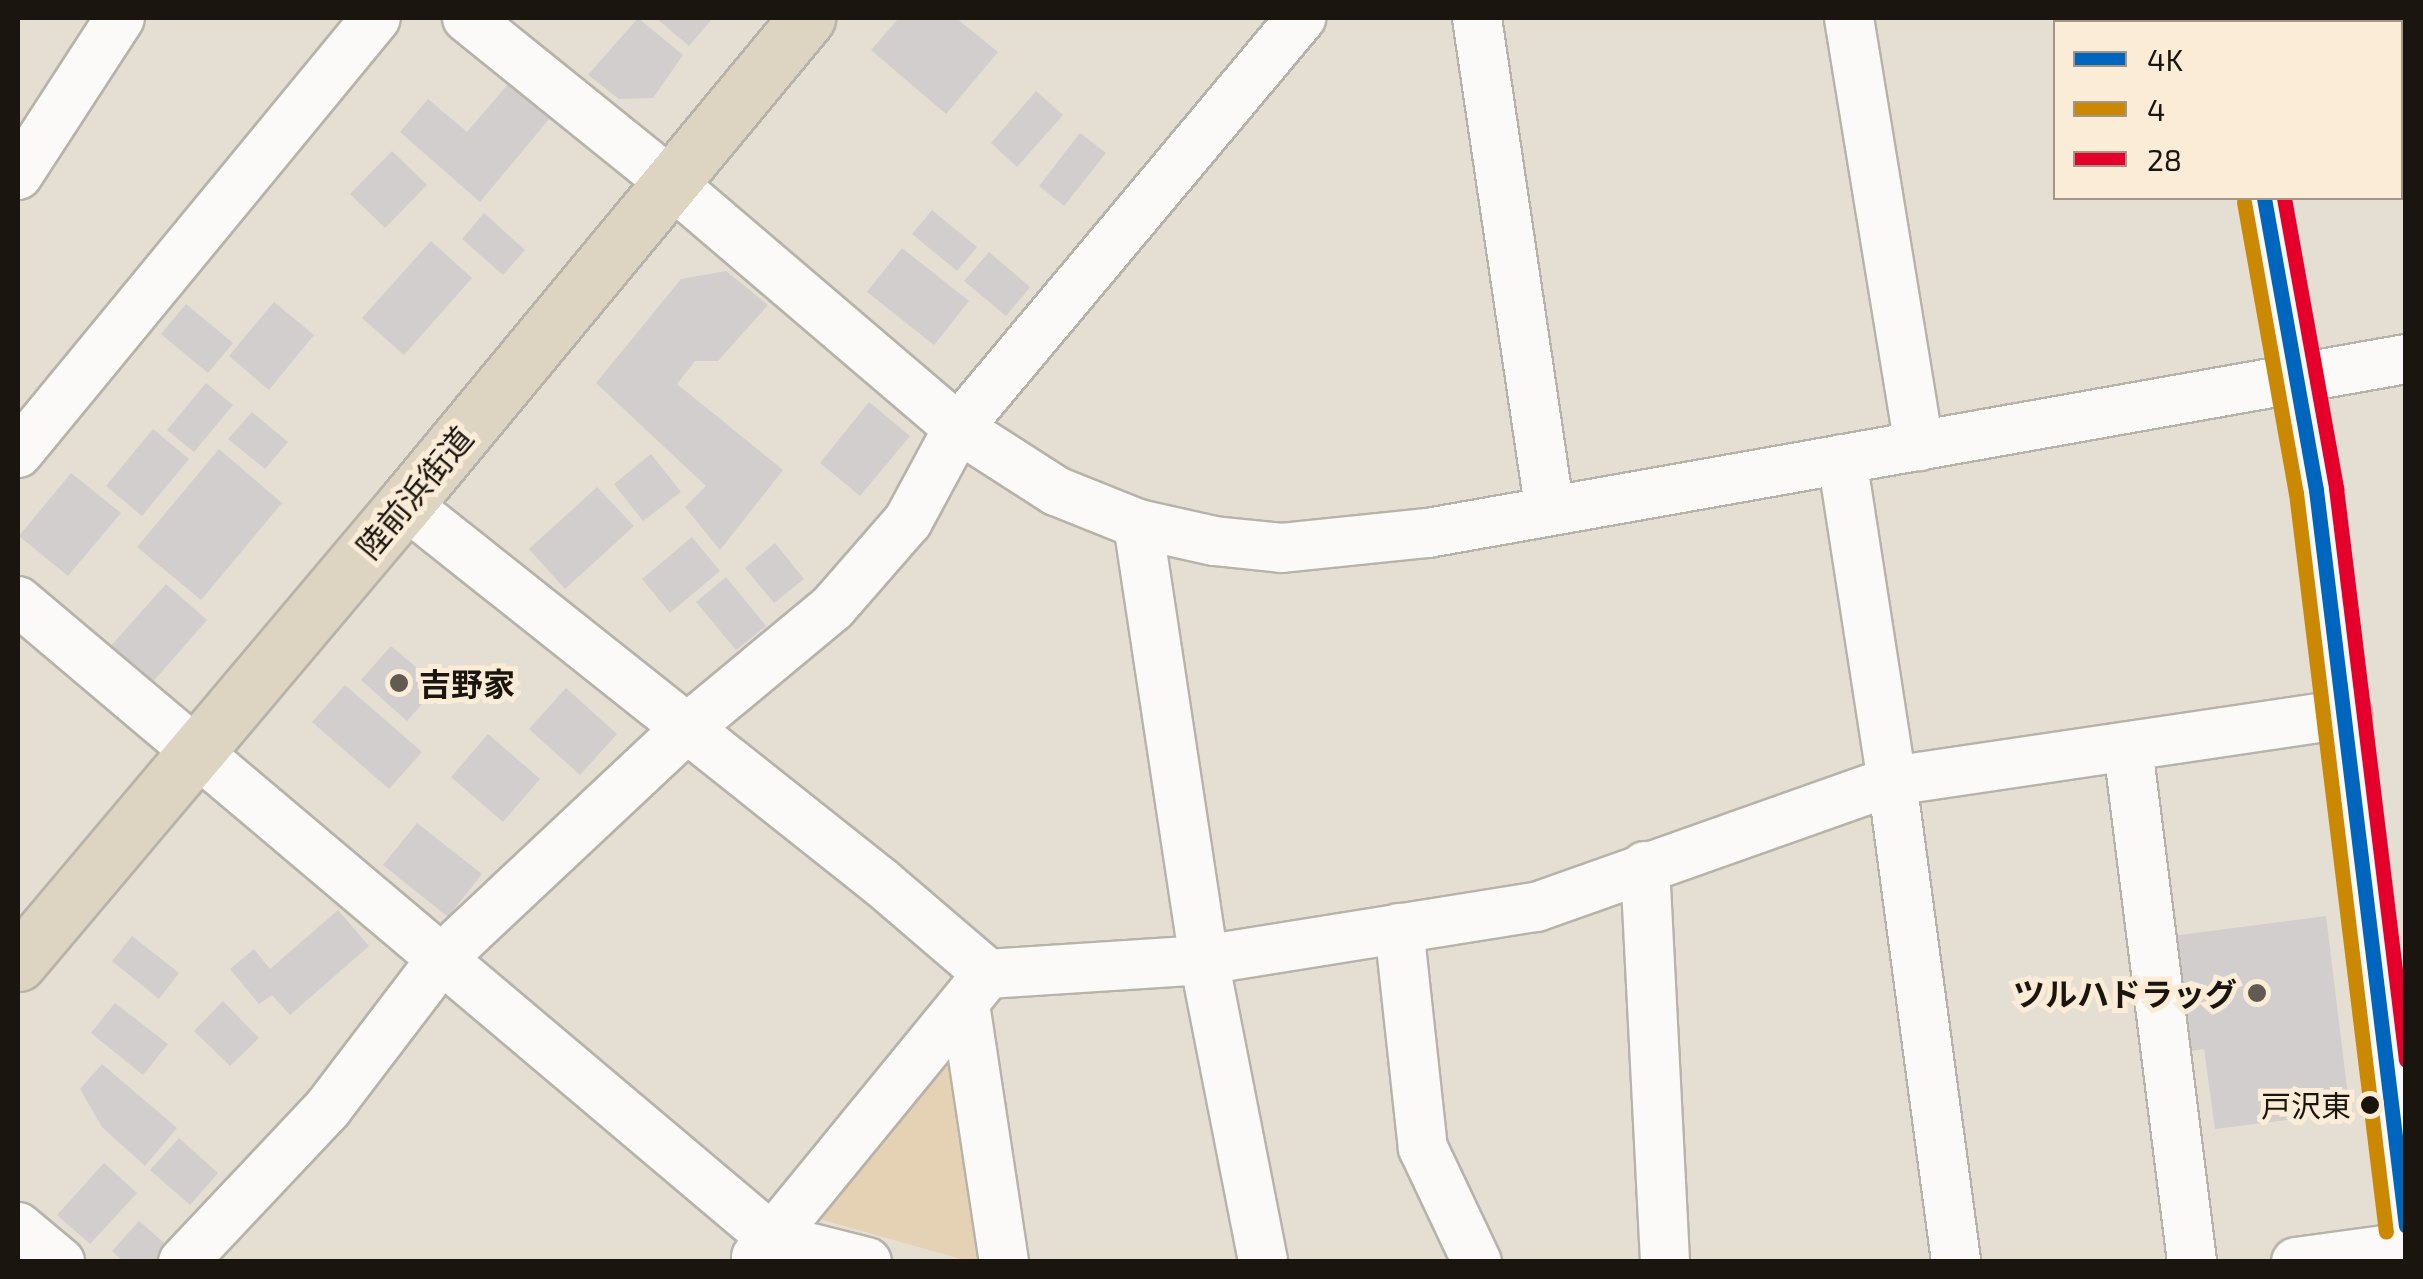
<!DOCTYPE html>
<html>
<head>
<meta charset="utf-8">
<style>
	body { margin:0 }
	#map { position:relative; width:2423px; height:1279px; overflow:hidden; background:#e5ded2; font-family:"Exo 2","Noto Sans JP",sans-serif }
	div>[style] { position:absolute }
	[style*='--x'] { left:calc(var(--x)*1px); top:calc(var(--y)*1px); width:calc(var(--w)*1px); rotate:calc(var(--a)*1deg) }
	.green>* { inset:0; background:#e5d1b3 }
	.building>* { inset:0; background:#d2cecd }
	.roads { filter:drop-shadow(2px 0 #b8b3aa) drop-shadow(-2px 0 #b8b3aa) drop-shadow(0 2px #b8b3aa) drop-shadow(0 -2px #b8b3aa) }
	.minor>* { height:48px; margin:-24px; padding:0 24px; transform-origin:24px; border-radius:24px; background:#fbfaf8 }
	.highway>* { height:55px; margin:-27.5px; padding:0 27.5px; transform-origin:27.5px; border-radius:27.5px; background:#ddd4c1 }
	.bus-1>* { height:15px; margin:-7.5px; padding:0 7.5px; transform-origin:7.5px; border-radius:7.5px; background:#0065bd }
	.bus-2>* { height:15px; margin:-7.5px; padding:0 7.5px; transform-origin:7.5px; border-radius:7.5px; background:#cb8903 }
	.bus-3>* { height:15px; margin:-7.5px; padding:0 7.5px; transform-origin:7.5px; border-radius:7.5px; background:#e4002b }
	.dots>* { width:28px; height:28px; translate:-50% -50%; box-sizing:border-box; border:5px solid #fbecd7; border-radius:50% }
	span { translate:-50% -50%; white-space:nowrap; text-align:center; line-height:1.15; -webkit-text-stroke:10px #fbecd7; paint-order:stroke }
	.bus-label { font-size:30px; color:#1a150e }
	.right { translate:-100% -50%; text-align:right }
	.street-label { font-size:32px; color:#1a150e }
	.poi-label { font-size:32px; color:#1a150e; font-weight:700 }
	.left { translate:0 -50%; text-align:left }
	.frame { position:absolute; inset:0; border:20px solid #1a150e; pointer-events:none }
	.legend { position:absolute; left:2053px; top:20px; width:350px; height:180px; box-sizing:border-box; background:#fbecd7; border:2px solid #a19687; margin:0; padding:12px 18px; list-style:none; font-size:30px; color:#1a150e }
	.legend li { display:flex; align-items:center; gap:20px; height:50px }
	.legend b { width:50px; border:2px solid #a19687 }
</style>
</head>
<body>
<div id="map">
	<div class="green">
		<div style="clip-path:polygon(950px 1060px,983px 1261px,968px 1261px,816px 1218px)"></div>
	</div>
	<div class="building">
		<div style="clip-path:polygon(638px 18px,683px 55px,653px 98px,619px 99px,588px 75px)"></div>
		<div style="clip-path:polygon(656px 18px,713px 18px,689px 46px)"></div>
		<div style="clip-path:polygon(899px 18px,956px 18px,998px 52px,946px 114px,871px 50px)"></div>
		<div style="clip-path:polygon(509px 83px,550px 118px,480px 202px,400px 132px,428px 99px,467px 132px)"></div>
		<div style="clip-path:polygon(1036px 91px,1063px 115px,1017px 167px,991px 143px)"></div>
		<div style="clip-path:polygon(1080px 133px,1106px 153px,1064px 206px,1039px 186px)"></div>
		<div style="clip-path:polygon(392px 151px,427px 185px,385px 228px,350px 194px)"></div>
		<div style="clip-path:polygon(932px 210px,977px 247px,957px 271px,912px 234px)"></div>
		<div style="clip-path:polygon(484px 213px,525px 250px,503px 275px,462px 239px)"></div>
		<div style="clip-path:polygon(431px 241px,472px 278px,404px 355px,362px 318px)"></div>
		<div style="clip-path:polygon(902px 248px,969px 301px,934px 345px,867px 292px)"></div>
		<div style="clip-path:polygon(989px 252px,1030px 287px,1006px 316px,964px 281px)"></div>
		<div style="clip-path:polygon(726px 271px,768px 305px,718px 361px,695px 361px,677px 384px,783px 470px,720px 550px,685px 507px,706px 486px,596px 383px,681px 279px)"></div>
		<div style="clip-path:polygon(274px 302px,314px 335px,269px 390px,229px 356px)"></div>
		<div style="clip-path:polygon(186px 304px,233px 343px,208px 373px,161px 334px)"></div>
		<div style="clip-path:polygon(206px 383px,233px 405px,194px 452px,167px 430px)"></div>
		<div style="clip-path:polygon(869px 402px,910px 436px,860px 496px,820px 463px)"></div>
		<div style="clip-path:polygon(252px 412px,288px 442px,265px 469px,228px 439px)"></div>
		<div style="clip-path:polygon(153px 429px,189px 459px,142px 516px,106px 486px)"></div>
		<div style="clip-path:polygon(219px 449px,282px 503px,201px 600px,137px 547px)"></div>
		<div style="clip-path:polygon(651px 454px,681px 492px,643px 521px,614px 484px)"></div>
		<div style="clip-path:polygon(71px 473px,121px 513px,68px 576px,19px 536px)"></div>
		<div style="clip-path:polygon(597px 487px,634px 526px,565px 589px,529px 549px)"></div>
		<div style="clip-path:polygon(692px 537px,720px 571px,670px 613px,642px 579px)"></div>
		<div style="clip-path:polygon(775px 543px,804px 579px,774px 603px,745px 568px)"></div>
		<div style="clip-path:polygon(726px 577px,766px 626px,736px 650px,696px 602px)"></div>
		<div style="clip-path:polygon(166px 584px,207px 620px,151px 684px,109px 648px)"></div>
		<div style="clip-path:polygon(391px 646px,438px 686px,407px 721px,361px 680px)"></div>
		<div style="clip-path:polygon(345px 685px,422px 752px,389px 789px,312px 722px)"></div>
		<div style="clip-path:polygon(566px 688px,617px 734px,580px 775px,529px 729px)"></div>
		<div style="clip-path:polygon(488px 734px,540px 779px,503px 822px,451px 777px)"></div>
		<div style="clip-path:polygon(417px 823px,482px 874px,448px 917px,383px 865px)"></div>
		<div style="clip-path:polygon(338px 910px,369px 946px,290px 1015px,272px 995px,259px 1004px,230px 969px,254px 949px,270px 969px)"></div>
		<div style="clip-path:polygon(2326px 916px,2350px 1112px,2215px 1129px,2204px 1049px,2186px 1052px,2172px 936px)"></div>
		<div style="clip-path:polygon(132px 936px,179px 973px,159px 999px,112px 961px)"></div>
		<div style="clip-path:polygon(223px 1001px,259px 1038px,230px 1066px,194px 1031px)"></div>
		<div style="clip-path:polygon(115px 1003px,168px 1044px,143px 1075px,91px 1033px)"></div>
		<div style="clip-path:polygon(102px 1064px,177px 1128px,145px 1166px,102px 1127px,80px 1089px)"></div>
		<div style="clip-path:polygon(179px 1138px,218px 1173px,190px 1205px,150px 1170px)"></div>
		<div style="clip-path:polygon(104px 1163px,137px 1193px,90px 1244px,57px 1215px)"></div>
		<div style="clip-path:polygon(139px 1221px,171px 1249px,159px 1262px,124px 1262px,112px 1251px)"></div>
	</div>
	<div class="roads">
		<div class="minor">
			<div style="--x:467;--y:18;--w:261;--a:38.9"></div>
			<div style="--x:670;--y:182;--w:379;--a:40.5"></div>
			<div style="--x:958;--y:428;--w:117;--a:32.7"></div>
			<div style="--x:1056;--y:491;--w:88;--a:21.9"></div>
			<div style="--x:1138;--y:524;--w:78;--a:12.6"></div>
			<div style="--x:1214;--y:541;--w:68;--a:5.9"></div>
			<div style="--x:1282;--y:548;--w:147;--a:-5.9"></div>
			<div style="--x:1428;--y:533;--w:993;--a:-10.09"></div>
			<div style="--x:1477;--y:18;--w:498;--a:81.6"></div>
			<div style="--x:1849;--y:18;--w:434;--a:80.7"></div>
			<div style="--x:2230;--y:18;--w:4;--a:76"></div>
			<div style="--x:18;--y:175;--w:187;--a:-57"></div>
			<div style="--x:2264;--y:198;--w:297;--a:79.9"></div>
			<div style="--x:2316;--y:490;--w:745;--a:83.07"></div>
			<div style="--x:18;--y:453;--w:563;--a:-50.55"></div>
			<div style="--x:1842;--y:459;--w:326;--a:81.2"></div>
			<div style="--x:1892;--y:781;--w:485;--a:82.4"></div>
			<div style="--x:405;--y:504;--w:609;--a:38.47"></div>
			<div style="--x:882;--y:883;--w:140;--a:40.6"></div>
			<div style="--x:988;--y:974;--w:216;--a:-3.7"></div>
			<div style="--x:1204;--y:960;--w:336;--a:-9.1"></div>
			<div style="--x:1536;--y:907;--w:378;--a:-19.5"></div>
			<div style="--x:1892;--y:781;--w:460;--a:-8.4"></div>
			<div style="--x:1138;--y:524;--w:441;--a:81.4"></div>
			<div style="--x:1204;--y:960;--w:308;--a:78.9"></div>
			<div style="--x:18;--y:601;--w:987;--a:40.19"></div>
			<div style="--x:772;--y:1238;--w:98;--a:14.2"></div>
			<div style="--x:2128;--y:748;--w:518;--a:82.9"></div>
			<div style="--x:1645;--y:866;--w:397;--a:87.1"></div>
			<div style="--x:1399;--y:928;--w:221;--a:83.8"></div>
			<div style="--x:1423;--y:1148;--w:126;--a:64.7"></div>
			<div style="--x:965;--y:1004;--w:261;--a:81.4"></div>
			<div style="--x:18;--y:1227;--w:55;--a:39.8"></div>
			<div style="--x:756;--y:1257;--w:366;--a:-50.7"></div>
			<div style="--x:183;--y:1262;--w:212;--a:-46.7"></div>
			<div style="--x:328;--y:1108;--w:190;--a:-52.7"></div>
			<div style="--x:443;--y:957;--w:332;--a:-43.2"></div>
			<div style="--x:685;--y:730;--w:192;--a:-39.7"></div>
			<div style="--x:833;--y:607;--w:114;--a:-48.9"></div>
			<div style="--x:908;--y:521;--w:106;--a:-61.7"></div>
			<div style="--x:958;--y:428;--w:535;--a:-50.08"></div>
			<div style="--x:2296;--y:1262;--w:111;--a:-7.8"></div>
		</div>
		<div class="highway">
			<div style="--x:18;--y:963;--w:600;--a:-49.86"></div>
			<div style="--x:405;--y:504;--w:631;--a:-50.4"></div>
		</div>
	</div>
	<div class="bus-1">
		<div style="--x:2264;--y:198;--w:297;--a:79.9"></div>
		<div style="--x:2316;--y:490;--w:741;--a:83.03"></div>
	</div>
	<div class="bus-2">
		<div style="--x:2244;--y:202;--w:296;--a:79.9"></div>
		<div style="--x:2296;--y:493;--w:744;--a:83.06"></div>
	</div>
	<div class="bus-3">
		<div style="--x:2284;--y:198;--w:295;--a:79.8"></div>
		<div style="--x:2336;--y:488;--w:576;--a:83.02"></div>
	</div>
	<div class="dots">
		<div style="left:399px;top:683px;background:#615b53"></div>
		<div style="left:2257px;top:993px;background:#615b53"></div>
		<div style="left:2370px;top:1105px;background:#1a150e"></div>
	</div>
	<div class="bus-label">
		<span class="right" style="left:2351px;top:1105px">戸沢東</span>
	</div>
	<div class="street-label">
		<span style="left:414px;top:492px;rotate:-50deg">陸前浜街道</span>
	</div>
	<div class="poi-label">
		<span class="left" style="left:419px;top:683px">吉野家</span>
		<span class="right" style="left:2237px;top:993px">ツルハドラッグ</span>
	</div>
	<div class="frame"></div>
	<ul class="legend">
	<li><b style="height:12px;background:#0065bd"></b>4K</li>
	<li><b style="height:12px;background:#cb8903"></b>4</li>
	<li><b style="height:12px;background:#e4002b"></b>28</li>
	</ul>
</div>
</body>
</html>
